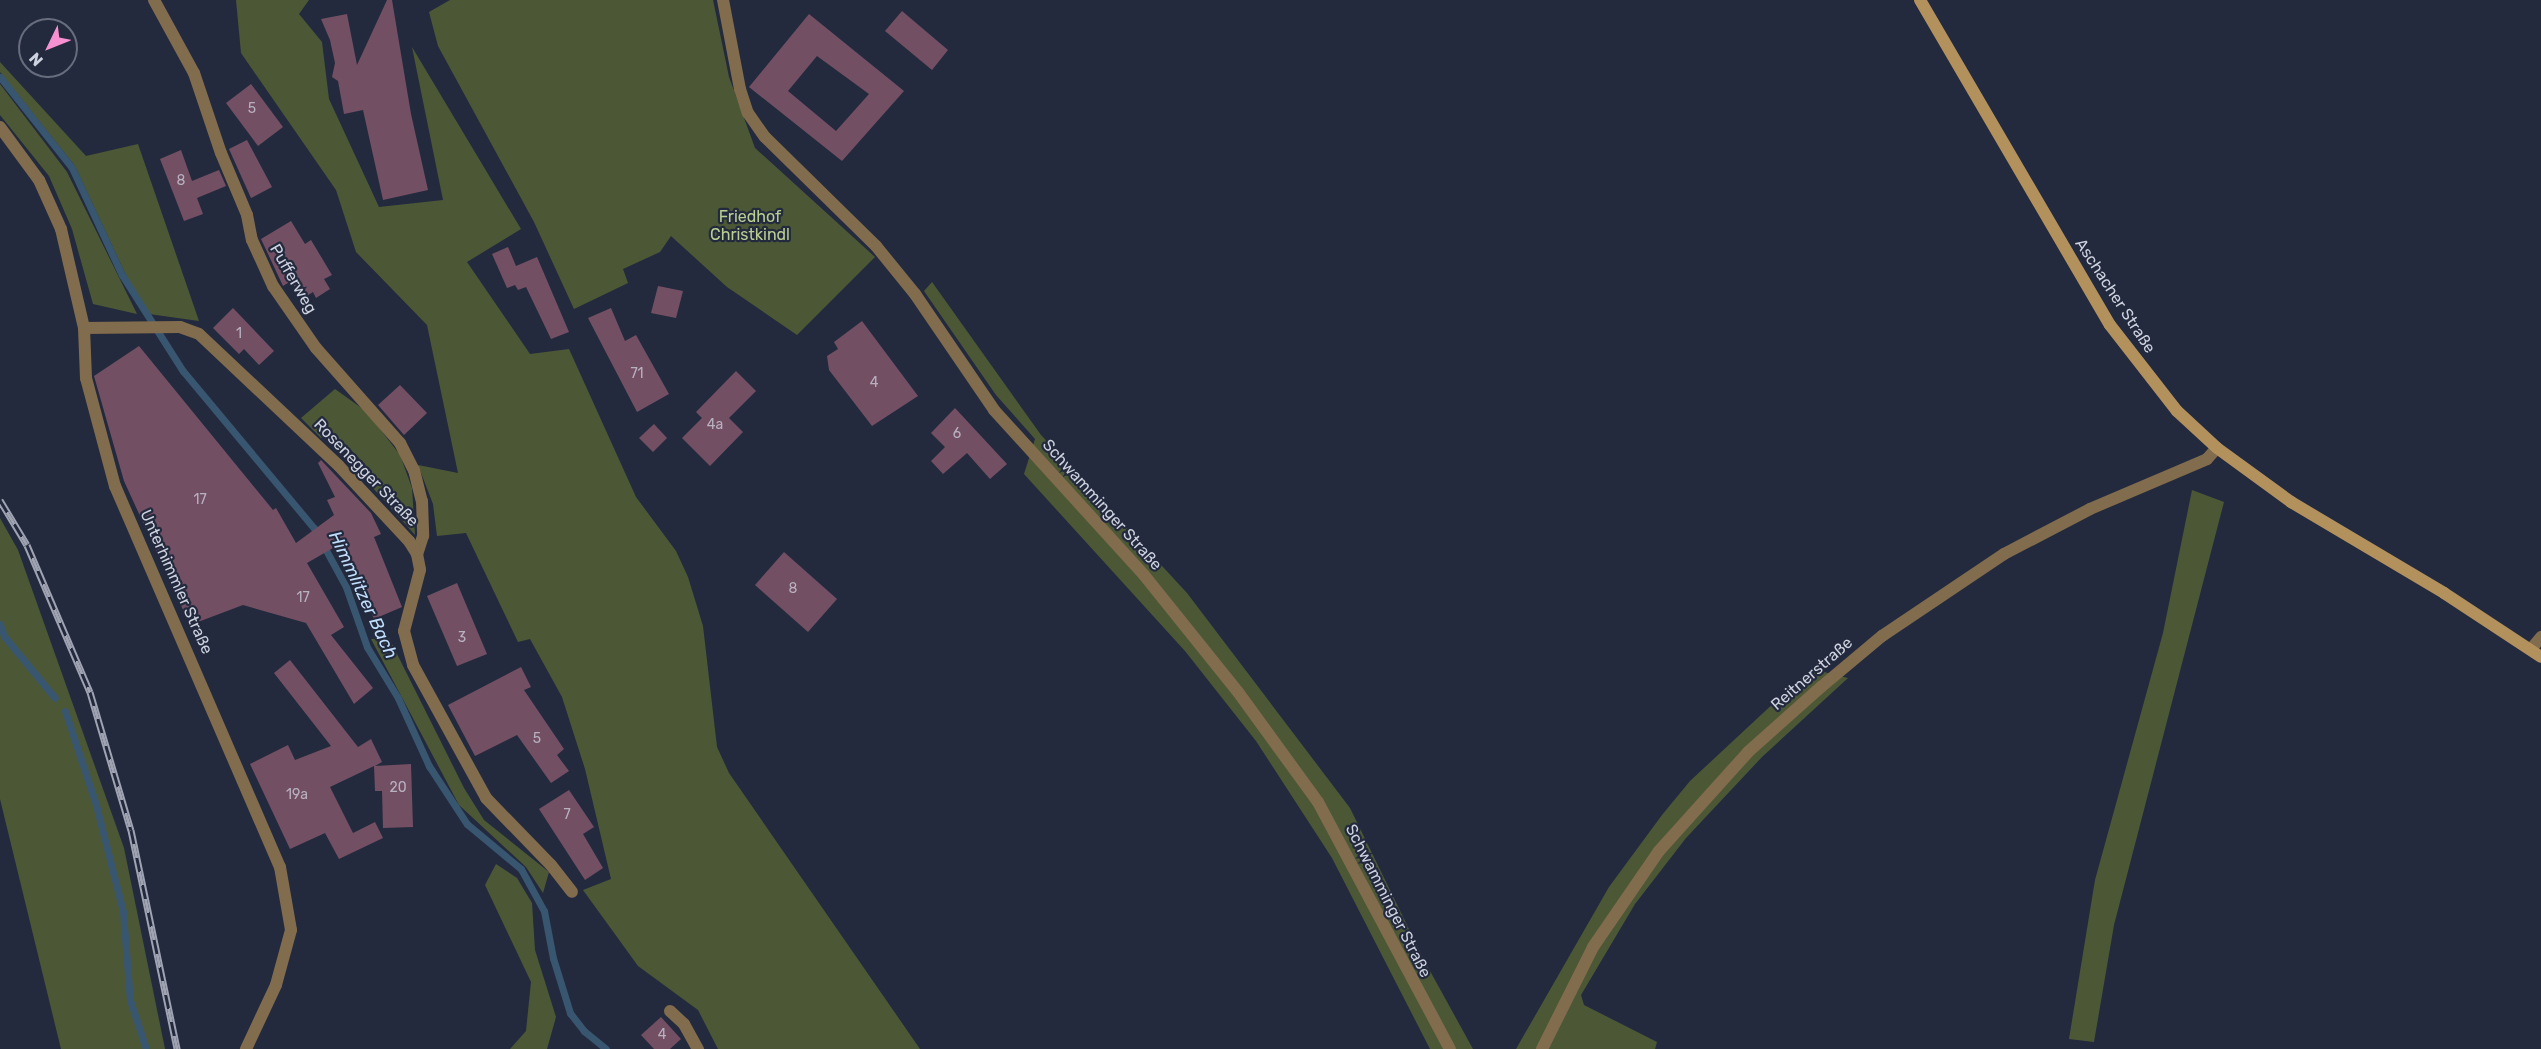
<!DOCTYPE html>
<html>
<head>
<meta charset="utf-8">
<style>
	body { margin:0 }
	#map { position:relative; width:2541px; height:1049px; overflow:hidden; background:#242a3e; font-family:Rubik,sans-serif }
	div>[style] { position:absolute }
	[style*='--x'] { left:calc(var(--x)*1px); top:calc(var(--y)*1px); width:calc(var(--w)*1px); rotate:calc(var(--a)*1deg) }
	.green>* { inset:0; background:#4c5835 }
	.stream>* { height:7px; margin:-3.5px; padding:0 3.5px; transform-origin:3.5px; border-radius:3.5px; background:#395671 }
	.building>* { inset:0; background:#734f63 }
	.street>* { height:12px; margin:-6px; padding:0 6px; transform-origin:6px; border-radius:6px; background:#816c4d }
	.secondary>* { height:12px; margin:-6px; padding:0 6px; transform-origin:6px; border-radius:6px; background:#b2915d }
	.rail>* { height:7px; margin-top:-3.5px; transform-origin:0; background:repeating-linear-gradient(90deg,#242a3e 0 14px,#9fa3b2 0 28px); box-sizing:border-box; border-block:2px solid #9fa3b2 }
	span { translate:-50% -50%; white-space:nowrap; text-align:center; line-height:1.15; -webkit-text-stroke:4.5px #242a3e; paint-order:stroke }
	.number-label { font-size:14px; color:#b7b1c0 }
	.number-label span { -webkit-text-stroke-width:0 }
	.park-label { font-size:16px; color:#b9cf90 }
	.street-label { font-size:16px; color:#ced2df }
	.water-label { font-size:18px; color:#c0defc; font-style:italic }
	.north { position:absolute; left:18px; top:18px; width:60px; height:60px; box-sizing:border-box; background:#242a3e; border:2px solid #686d7e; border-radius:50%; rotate:227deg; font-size:16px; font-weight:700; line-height:24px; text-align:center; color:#ced2df }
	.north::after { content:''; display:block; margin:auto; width:21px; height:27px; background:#f690d1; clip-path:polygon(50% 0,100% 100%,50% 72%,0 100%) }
</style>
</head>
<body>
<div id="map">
	<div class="green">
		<div style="clip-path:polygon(236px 0,309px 0,299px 14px,322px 42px,329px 99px,379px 207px,443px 200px,412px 47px,521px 229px,467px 262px,530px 354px,569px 349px,636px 497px,676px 551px,688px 577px,703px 626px,717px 747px,729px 773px,920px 1049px,718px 1049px,698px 1010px,638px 966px,583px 890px,611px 879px,585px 769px,562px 697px,530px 639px,518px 642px,466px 533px,437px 536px,433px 504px,418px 465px,458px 473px,427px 325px,356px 252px,336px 190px,241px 53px)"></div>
		<div style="clip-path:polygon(450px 0,713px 0,729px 77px,755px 148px,875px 257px,797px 335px,727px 287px,671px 236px,660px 252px,623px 269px,628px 283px,574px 309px,534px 222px,438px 46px,429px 12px)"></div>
		<div style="clip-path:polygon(0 62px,86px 156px,138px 144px,199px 321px,149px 314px,125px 273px,75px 166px,0 72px)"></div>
		<div style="clip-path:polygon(0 84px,67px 172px,137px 314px,93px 304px,72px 229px,49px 176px,0 115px)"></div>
		<div style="clip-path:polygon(932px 282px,1041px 435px,1187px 593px,1350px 808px,1424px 960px,1473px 1049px,1430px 1049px,1332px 858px,1256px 741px,1185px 651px,1024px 474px,1035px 439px,996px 395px,924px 291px)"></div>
		<div style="clip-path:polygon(335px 389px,367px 412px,400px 455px,412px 488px,415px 535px,372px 487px,371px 472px,358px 457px,341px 440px,331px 436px,321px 438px,301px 418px)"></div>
		<div style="clip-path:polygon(2192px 490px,2224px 502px,2114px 925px,2094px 1042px,2069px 1039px,2095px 880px,2163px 633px)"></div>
		<div style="clip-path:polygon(0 518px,18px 550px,124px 848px,165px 1049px,61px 1049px,0 799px)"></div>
		<div style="clip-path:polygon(389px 638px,464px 788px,484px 820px,549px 872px,543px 893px,526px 867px,459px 805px,371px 639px)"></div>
		<div style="clip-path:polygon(1818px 662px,1824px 672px,1848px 678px,1762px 757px,1686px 838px,1635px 904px,1581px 995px,1584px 1005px,1657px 1042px,1655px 1049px,1516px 1049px,1609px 887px,1662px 815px,1690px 781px)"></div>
		<div style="clip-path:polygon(496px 864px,517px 878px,532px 903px,535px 950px,556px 1017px,547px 1049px,510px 1049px,526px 1031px,531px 982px,485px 885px)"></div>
	</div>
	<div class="stream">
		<div style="--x:0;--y:77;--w:116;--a:51.6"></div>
		<div style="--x:72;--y:168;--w:118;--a:65"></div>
		<div style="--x:122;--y:275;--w:114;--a:57.6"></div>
		<div style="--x:183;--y:371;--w:204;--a:50.2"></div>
		<div style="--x:314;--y:528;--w:67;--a:61.5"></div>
		<div style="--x:346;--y:587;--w:64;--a:70.7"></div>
		<div style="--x:367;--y:647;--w:60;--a:58.7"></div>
		<div style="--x:398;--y:698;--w:75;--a:65.5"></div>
		<div style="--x:429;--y:766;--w:69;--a:56.8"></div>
		<div style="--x:467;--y:824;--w:70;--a:39.8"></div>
		<div style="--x:521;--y:869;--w:48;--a:61.3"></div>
		<div style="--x:544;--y:911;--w:48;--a:79.2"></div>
		<div style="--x:553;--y:958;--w:58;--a:72.8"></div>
		<div style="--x:570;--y:1013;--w:23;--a:52"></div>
		<div style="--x:584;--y:1031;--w:28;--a:39"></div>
		<div style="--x:0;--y:624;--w:13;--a:72"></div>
		<div style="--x:4;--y:636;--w:80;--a:50.6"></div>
		<div style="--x:65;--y:711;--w:99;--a:71.7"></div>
		<div style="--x:96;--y:805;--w:110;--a:75.8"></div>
		<div style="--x:123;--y:912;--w:88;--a:85.5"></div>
		<div style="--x:130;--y:1000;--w:52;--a:71.9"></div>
	</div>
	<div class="building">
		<div style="clip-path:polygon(387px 0,392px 0,411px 114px,428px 190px,383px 200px,363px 110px,344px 114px,338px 81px,332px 77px,335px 63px,330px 40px,321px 19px,347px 14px,357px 65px)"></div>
		<div style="clip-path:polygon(902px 11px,948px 50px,932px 70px,885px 31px)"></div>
		<div style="clip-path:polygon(evenodd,809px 14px,904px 91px,842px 161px,749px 87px,809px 14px,817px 56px,869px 94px,836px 131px,788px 91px,817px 56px)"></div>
		<div style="clip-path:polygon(251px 84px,283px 127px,258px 146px,226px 103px)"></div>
		<div style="clip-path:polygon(247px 140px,272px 187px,251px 198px,229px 149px)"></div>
		<div style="clip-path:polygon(181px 150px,192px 181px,219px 170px,226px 186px,197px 198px,203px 214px,184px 221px,160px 159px)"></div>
		<div style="clip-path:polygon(291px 221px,305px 244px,311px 240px,332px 275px,324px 279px,330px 289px,316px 298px,313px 292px,302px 299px,291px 281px,283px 286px,261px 239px)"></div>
		<div style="clip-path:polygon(508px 247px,516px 266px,537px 257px,569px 332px,551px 339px,526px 287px,518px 290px,515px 285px,507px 288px,492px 254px)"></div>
		<div style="clip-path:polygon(658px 286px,683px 291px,676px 318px,651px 313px)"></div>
		<div style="clip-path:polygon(233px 308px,274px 351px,259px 365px,244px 349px,239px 354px,213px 328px)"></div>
		<div style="clip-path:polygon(611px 308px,625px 341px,636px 335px,669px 394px,637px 412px,588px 318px)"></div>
		<div style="clip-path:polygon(862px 321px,918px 396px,872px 426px,829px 370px,827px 356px,838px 349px,834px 342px)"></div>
		<div style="clip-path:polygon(139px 346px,273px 510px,276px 508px,296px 543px,334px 515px,327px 500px,335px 497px,318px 463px,321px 460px,371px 513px,381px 534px,374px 537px,402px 607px,374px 619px,340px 544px,307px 563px,344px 627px,331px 635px,373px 688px,354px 704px,306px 623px,243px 605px,190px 625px,124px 481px,94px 376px)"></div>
		<div style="clip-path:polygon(736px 371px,756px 391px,729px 418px,743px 432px,710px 466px,682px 438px,702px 418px,696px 412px)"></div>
		<div style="clip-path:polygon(400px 385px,427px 413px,404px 435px,378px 405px)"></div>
		<div style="clip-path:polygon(955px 408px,1007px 464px,990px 479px,967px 453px,943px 474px,931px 461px,945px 447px,931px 433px)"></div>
		<div style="clip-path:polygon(654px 424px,667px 438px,653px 452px,639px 438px)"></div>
		<div style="clip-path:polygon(784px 552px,837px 599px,808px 632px,755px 585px)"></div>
		<div style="clip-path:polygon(457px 583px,487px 654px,457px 666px,427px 596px)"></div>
		<div style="clip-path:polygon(290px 660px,358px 747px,371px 739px,382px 762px,375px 766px,411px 764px,413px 827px,383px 828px,382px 791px,375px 791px,374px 766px,330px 787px,353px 833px,375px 822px,383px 838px,339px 859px,325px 833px,290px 849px,250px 764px,288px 745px,295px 760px,331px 746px,274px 673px)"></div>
		<div style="clip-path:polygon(521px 667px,531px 687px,524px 690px,564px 749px,557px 755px,569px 771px,551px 783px,517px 735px,475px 756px,448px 705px)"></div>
		<div style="clip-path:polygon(569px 790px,594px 827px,583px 834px,603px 868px,585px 880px,539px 809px)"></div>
		<div style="clip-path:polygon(661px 1017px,681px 1039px,670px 1049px,654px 1049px,641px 1035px)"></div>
	</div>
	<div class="street">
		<div style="--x:154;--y:0;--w:83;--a:61.3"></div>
		<div style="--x:194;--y:73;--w:84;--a:71.4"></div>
		<div style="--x:221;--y:153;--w:67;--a:67.2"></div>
		<div style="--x:247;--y:215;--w:25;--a:79"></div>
		<div style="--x:252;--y:240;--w:51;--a:65.5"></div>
		<div style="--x:273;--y:286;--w:75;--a:55.3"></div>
		<div style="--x:316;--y:348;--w:127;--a:48.5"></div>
		<div style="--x:400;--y:443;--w:30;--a:63"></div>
		<div style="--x:414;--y:470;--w:32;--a:76"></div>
		<div style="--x:422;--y:501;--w:35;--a:88"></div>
		<div style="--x:423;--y:536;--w:19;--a:108"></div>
		<div style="--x:723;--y:0;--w:91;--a:79.2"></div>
		<div style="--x:740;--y:89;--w:25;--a:72"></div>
		<div style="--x:748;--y:113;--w:29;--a:55"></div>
		<div style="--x:765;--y:137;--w:156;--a:44.5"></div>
		<div style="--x:876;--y:246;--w:62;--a:50.9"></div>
		<div style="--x:915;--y:294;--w:140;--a:55.7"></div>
		<div style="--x:994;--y:410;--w:223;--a:47.7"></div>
		<div style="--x:1144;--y:575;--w:150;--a:51.2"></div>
		<div style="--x:1238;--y:692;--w:136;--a:54"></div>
		<div style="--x:1318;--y:802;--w:280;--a:61.9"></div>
		<div style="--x:0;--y:127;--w:66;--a:53.7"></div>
		<div style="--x:39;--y:180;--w:54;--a:65.8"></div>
		<div style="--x:61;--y:229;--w:102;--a:76.9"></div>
		<div style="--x:84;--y:328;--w:50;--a:87.7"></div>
		<div style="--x:86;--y:378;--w:112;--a:75"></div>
		<div style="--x:115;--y:486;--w:415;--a:66.6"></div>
		<div style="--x:280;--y:867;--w:64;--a:80.1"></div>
		<div style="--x:291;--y:930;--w:57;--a:105.3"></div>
		<div style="--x:276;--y:985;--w:71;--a:115.1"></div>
		<div style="--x:84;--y:328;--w:96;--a:-0.6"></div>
		<div style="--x:180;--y:327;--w:20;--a:20"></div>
		<div style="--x:199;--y:334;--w:192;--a:43.3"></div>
		<div style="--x:339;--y:466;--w:103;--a:47"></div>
		<div style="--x:409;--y:541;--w:15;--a:58"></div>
		<div style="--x:417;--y:554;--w:16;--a:79"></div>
		<div style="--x:420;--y:570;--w:63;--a:104.7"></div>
		<div style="--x:404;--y:631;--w:35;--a:75"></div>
		<div style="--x:413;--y:665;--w:152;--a:61.2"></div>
		<div style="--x:486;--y:798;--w:93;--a:45.9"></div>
		<div style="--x:551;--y:865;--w:34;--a:52"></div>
		<div style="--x:2531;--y:649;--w:16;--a:-50"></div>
		<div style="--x:670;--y:1011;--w:19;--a:43"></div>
		<div style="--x:684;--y:1024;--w:29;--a:61"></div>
		<div style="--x:1542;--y:1049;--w:114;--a:-63.4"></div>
		<div style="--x:1593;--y:947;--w:116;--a:-55.5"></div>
		<div style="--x:1659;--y:851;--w:133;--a:-48"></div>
		<div style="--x:1748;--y:752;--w:98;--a:-41.7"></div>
		<div style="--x:1821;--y:687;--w:80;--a:-39.9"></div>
		<div style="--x:1882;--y:636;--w:147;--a:-33.9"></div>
		<div style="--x:2004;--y:554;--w:97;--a:-27.6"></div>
		<div style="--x:2090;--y:509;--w:127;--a:-23.1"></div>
		<div style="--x:2207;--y:459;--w:15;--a:-48"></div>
	</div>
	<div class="secondary">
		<div style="--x:1920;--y:0;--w:376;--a:59.7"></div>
		<div style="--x:2110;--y:325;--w:109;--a:52.1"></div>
		<div style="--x:2177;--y:411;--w:54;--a:42.8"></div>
		<div style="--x:2217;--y:448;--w:92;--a:36.1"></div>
		<div style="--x:2291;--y:502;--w:178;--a:30.7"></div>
		<div style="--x:2444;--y:593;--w:116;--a:33.4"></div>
	</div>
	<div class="rail">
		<div style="--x:0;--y:500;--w:52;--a:59"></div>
		<div style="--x:27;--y:545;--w:160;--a:66.8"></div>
		<div style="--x:90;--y:692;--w:144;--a:73.5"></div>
		<div style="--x:131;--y:830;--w:224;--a:78.1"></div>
	</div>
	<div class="number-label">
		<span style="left:252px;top:109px">5</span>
		<span style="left:181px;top:181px">8</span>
		<span style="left:239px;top:334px">1</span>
		<span style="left:637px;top:374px">71</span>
		<span style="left:874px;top:383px">4</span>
		<span style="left:715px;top:425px">4a</span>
		<span style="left:957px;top:434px">6</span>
		<span style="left:200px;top:500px">17</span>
		<span style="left:793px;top:589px">8</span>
		<span style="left:303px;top:598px">17</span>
		<span style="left:462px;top:638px">3</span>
		<span style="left:537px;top:739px">5</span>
		<span style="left:398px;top:788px">20</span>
		<span style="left:297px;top:795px">19a</span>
		<span style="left:567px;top:815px">7</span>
		<span style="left:662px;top:1035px">4</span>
	</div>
	<div class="park-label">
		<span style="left:750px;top:226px">Friedhof<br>Christkindl</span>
	</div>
	<div class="street-label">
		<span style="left:293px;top:279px;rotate:60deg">Pufferweg</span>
		<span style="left:2115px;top:296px;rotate:57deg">Aschacher Straße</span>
		<span style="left:366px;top:473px;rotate:46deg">Rosenegger Straße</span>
		<span style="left:1102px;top:505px;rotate:48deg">Schwamminger Straße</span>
		<span style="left:176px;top:582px;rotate:66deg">Unterhimmler Straße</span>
		<span style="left:1812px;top:674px;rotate:-41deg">Reitnerstraße</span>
		<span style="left:1388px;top:901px;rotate:63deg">Schwamminger Straße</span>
	</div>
	<div class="water-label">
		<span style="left:363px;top:595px;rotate:65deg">Himmlitzer Bach</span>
	</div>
	<div class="north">N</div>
</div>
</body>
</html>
